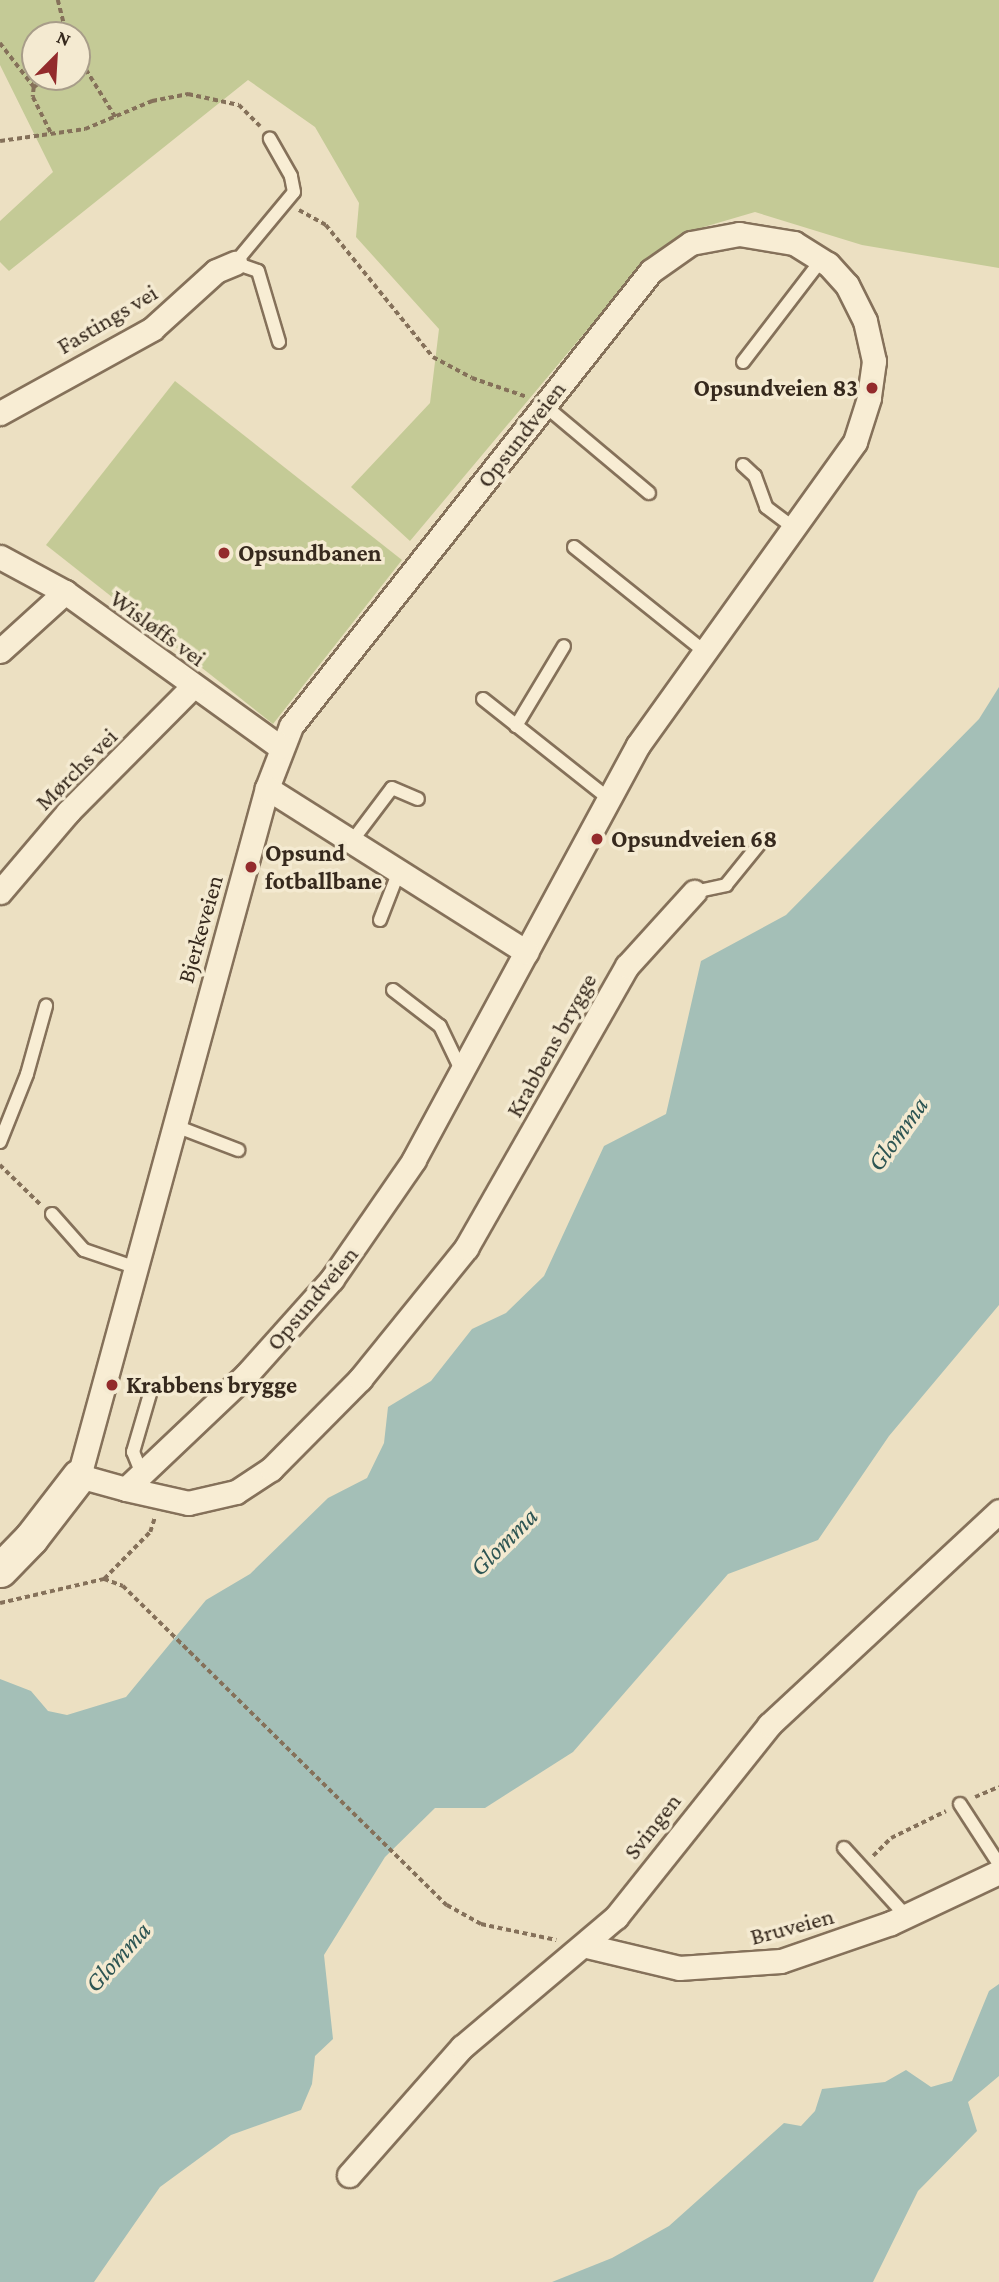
<!DOCTYPE html>
<html>
<head>
<meta charset="utf-8">
<style>
	body { margin:0 }
	#map { position:relative; width:999px; height:2282px; overflow:hidden; background:#ece0c2; font-family:"Crimson Pro",serif }
	div>[style] { position:absolute }
	[style*='--x'] { left:calc(var(--x)*1px); top:calc(var(--y)*1px); width:calc(var(--w)*1px); rotate:calc(var(--a)*1deg) }
	.green>* { inset:0; background:#c4ca96 }
	.water>* { inset:0; background:#a4bfb7 }
	.path>* { height:3.5px; margin-top:-1.75px; transform-origin:0; background:repeating-linear-gradient(90deg,#85715a 0 5px,transparent 0 8.5px) }
	.roads { filter:drop-shadow(2px 0 #85715a) drop-shadow(-2px 0 #85715a) drop-shadow(0 2px #85715a) drop-shadow(0 -2px #85715a) }
	.lane>* { height:12px; margin:-6px; padding:0 6px; transform-origin:6px; border-radius:6px; background:#f8edd4 }
	.street>* { height:23px; margin:-11.5px; padding:0 11.5px; transform-origin:11.5px; border-radius:11.5px; background:#f8edd4 }
	.secondary>* { height:33px; margin:-16.5px; padding:0 16.5px; transform-origin:16.5px; border-radius:16.5px; background:#f8edd4 }
	.dots>* { width:19px; height:19px; translate:-50% -50%; box-sizing:border-box; border:4px solid #f4ead1; border-radius:50% }
	span { translate:-50% -50%; white-space:nowrap; text-align:center; line-height:1.15; -webkit-text-stroke:7px #f4ead1; paint-order:stroke }
	.street-label { font-size:24px; color:#36291d }
	.poi-label { font-size:24px; color:#36291d; font-weight:700 }
	.right { translate:-100% -50%; text-align:right }
	.left { translate:0 -50%; text-align:left }
	.water-label { font-size:26px; color:#2d5553; font-style:italic }
	.north { position:absolute; left:21px; top:21px; width:70px; height:70px; box-sizing:border-box; background:#f4ead1; border:2px solid #a89d89; border-radius:50%; rotate:24deg; font-size:19px; font-weight:700; line-height:28px; text-align:center; color:#36291d }
	.north::after { content:''; display:block; margin:auto; width:24px; height:32px; background:#932b2c; clip-path:polygon(50% 0,100% 100%,50% 72%,0 100%) }
</style>
</head>
<body>
<div id="map">
	<div class="green">
		<div style="clip-path:polygon(evenodd,0 0,999px 0,999px 268px,862px 245px,755px 212px,697px 229px,649px 256px,410px 541px,351px 487px,430px 403px,439px 329px,356px 237px,359px 203px,315px 127px,248px 80px,9px 271px,0 262px,0 221px,53px 172px,0 65px,0 0,35px 35px,77px 35px,77px 77px,35px 77px,35px 35px)"></div>
		<div style="clip-path:polygon(175px 381px,402px 560px,273px 724px,46px 545px)"></div>
	</div>
	<div class="water">
		<div style="clip-path:polygon(999px 687px,999px 1305px,889px 1436px,818px 1540px,728px 1574px,573px 1752px,485px 1808px,435px 1808px,385px 1857px,324px 1955px,333px 2039px,315px 2056px,312px 2084px,301px 2110px,231px 2135px,160px 2187px,94px 2282px,0 2282px,0 1679px,31px 1691px,48px 1711px,67px 1715px,126px 1697px,206px 1600px,250px 1574px,328px 1498px,367px 1478px,384px 1443px,388px 1407px,431px 1381px,472px 1329px,506px 1313px,544px 1276px,604px 1146px,666px 1114px,701px 961px,786px 915px,979px 719px)"></div>
		<div style="clip-path:polygon(999px 1984px,999px 2076px,968px 2102px,977px 2131px,918px 2191px,873px 2282px,552px 2282px,612px 2258px,669px 2226px,784px 2123px,801px 2126px,815px 2111px,822px 2089px,885px 2082px,906px 2070px,931px 2087px,952px 2081px,989px 1991px)"></div>
	</div>
	<div class="path">
		<div style="--x:58;--y:0;--w:36;--a:76"></div>
		<div style="--x:0;--y:43;--w:56;--a:52.3"></div>
		<div style="--x:34;--y:87;--w:10;--a:96"></div>
		<div style="--x:33;--y:97;--w:42;--a:63.4"></div>
		<div style="--x:77;--y:55;--w:74;--a:58.2"></div>
		<div style="--x:34;--y:87;--w:16;--a:-38"></div>
		<div style="--x:0;--y:141;--w:86;--a:-8"></div>
		<div style="--x:85;--y:129;--w:73;--a:-22.7"></div>
		<div style="--x:152;--y:101;--w:37;--a:-11"></div>
		<div style="--x:188;--y:94;--w:52;--a:12.2"></div>
		<div style="--x:239;--y:105;--w:30;--a:45"></div>
		<div style="--x:299;--y:210;--w:31;--a:29"></div>
		<div style="--x:326;--y:225;--w:170;--a:51"></div>
		<div style="--x:433;--y:357;--w:44;--a:28.3"></div>
		<div style="--x:472;--y:378;--w:58;--a:19.1"></div>
		<div style="--x:0;--y:1165;--w:57;--a:44.3"></div>
		<div style="--x:104;--y:1579;--w:66;--a:-45.6"></div>
		<div style="--x:150;--y:1532;--w:16;--a:-72"></div>
		<div style="--x:0;--y:1603;--w:107;--a:-13"></div>
		<div style="--x:104;--y:1579;--w:20;--a:20"></div>
		<div style="--x:123;--y:1586;--w:455;--a:44.6"></div>
		<div style="--x:447;--y:1905;--w:39;--a:29"></div>
		<div style="--x:481;--y:1924;--w:77;--a:12"></div>
		<div style="--x:975;--y:1797;--w:26;--a:-23"></div>
		<div style="--x:873;--y:1856;--w:25;--a:-45"></div>
		<div style="--x:891;--y:1838;--w:61;--a:-26.1"></div>
	</div>
	<div class="roads">
		<div class="lane">
			<div style="--x:235;--y:263;--w:92;--a:-50.3"></div>
			<div style="--x:294;--y:192;--w:16;--a:-101"></div>
			<div style="--x:291;--y:176;--w:43;--a:-119.6"></div>
			<div style="--x:235;--y:263;--w:24;--a:19"></div>
			<div style="--x:258;--y:271;--w:74;--a:73.5"></div>
			<div style="--x:743;--y:362;--w:130;--a:-52.5"></div>
			<div style="--x:544;--y:405;--w:137;--a:40"></div>
			<div style="--x:743;--y:465;--w:16;--a:43"></div>
			<div style="--x:755;--y:476;--w:33;--a:70"></div>
			<div style="--x:766;--y:507;--w:35;--a:37"></div>
			<div style="--x:574;--y:547;--w:166;--a:38.7"></div>
			<div style="--x:483;--y:699;--w:159;--a:38.4"></div>
			<div style="--x:516;--y:726;--w:93;--a:-59"></div>
			<div style="--x:352;--y:841;--w:66;--a:-53"></div>
			<div style="--x:392;--y:788;--w:28;--a:23"></div>
			<div style="--x:694;--y:892;--w:33;--a:-12"></div>
			<div style="--x:726;--y:885;--w:60;--a:-51"></div>
			<div style="--x:380;--y:920;--w:53;--a:-68.8"></div>
			<div style="--x:393;--y:990;--w:59;--a:37.5"></div>
			<div style="--x:440;--y:1026;--w:51;--a:64.4"></div>
			<div style="--x:173;--y:1125;--w:70;--a:21"></div>
			<div style="--x:0;--y:1142;--w:73;--a:-68.3"></div>
			<div style="--x:27;--y:1074;--w:71;--a:-74.4"></div>
			<div style="--x:52;--y:1214;--w:48;--a:48.4"></div>
			<div style="--x:84;--y:1250;--w:53;--a:18.8"></div>
			<div style="--x:142;--y:1474;--w:24;--a:-112"></div>
			<div style="--x:133;--y:1452;--w:60;--a:-73.7"></div>
			<div style="--x:960;--y:1804;--w:72;--a:57"></div>
			<div style="--x:844;--y:1848;--w:92;--a:47.6"></div>
		</div>
		<div class="street">
			<div style="--x:739;--y:234;--w:56;--a:9.3"></div>
			<div style="--x:794;--y:243;--w:40;--a:32"></div>
			<div style="--x:828;--y:264;--w:28;--a:48"></div>
			<div style="--x:847;--y:285;--w:40;--a:63.4"></div>
			<div style="--x:865;--y:321;--w:41;--a:77.3"></div>
			<div style="--x:874;--y:361;--w:37;--a:98"></div>
			<div style="--x:869;--y:398;--w:46;--a:107.7"></div>
			<div style="--x:855;--y:442;--w:373;--a:125.6"></div>
			<div style="--x:638;--y:745;--w:472;--a:118.4"></div>
			<div style="--x:414;--y:1160;--w:145;--a:124.6"></div>
			<div style="--x:332;--y:1279;--w:127;--a:131.8"></div>
			<div style="--x:247;--y:1374;--w:167;--a:136.5"></div>
			<div style="--x:126;--y:1489;--w:49;--a:-164.5"></div>
			<div style="--x:79;--y:1476;--w:713;--a:-74.72"></div>
			<div style="--x:267;--y:788;--w:66;--a:-68.8"></div>
			<div style="--x:291;--y:726;--w:580;--a:-51.65"></div>
			<div style="--x:651;--y:271;--w:49;--a:-35"></div>
			<div style="--x:691;--y:243;--w:49;--a:-10.6"></div>
			<div style="--x:0;--y:413;--w:174;--a:-28.9"></div>
			<div style="--x:152;--y:329;--w:86;--a:-42.2"></div>
			<div style="--x:216;--y:271;--w:21;--a:-23"></div>
			<div style="--x:0;--y:557;--w:74;--a:28.3"></div>
			<div style="--x:65;--y:592;--w:265;--a:35.8"></div>
			<div style="--x:0;--y:651;--w:88;--a:-42.2"></div>
			<div style="--x:267;--y:788;--w:307;--a:32.3"></div>
			<div style="--x:0;--y:892;--w:105;--a:-49.6"></div>
			<div style="--x:68;--y:812;--w:177;--a:-45.2"></div>
			<div style="--x:126;--y:1489;--w:64;--a:12.7"></div>
			<div style="--x:188;--y:1503;--w:49;--a:-12.9"></div>
			<div style="--x:236;--y:1492;--w:42;--a:-33.3"></div>
			<div style="--x:271;--y:1469;--w:127;--a:-45.3"></div>
			<div style="--x:360;--y:1379;--w:169;--a:-51"></div>
			<div style="--x:466;--y:1248;--w:325;--a:-60.3"></div>
			<div style="--x:627;--y:966;--w:100;--a:-47.8"></div>
			<div style="--x:587;--y:1946;--w:95;--a:13.4"></div>
			<div style="--x:679;--y:1968;--w:102;--a:-3.9"></div>
			<div style="--x:781;--y:1961;--w:116;--a:-19.1"></div>
			<div style="--x:891;--y:1923;--w:119;--a:-25.3"></div>
			<div style="--x:349;--y:2175;--w:171;--a:-48.6"></div>
			<div style="--x:462;--y:2047;--w:202;--a:-40.2"></div>
			<div style="--x:616;--y:1917;--w:246;--a:-51.4"></div>
			<div style="--x:769;--y:1725;--w:314;--a:-42.9"></div>
		</div>
		<div class="secondary">
			<div style="--x:0;--y:1570;--w:45;--a:-45.9"></div>
			<div style="--x:31;--y:1538;--w:78;--a:-52.3"></div>
		</div>
	</div>
	<div class="dots">
		<div style="left:872px;top:388px;background:#932b2c"></div>
		<div style="left:224px;top:553px;background:#932b2c"></div>
		<div style="left:597px;top:839px;background:#932b2c"></div>
		<div style="left:251px;top:867px;background:#932b2c"></div>
		<div style="left:112px;top:1385px;background:#932b2c"></div>
	</div>
	<div class="street-label">
		<span style="left:107px;top:319px;rotate:-31deg">Fastings vei</span>
		<span style="left:521px;top:434px;rotate:-52deg">Opsundveien</span>
		<span style="left:158px;top:628px;rotate:36deg">Wisløffs vei</span>
		<span style="left:76px;top:769px;rotate:-45deg">Mørchs vei</span>
		<span style="left:200px;top:929px;rotate:-74deg">Bjerkeveien</span>
		<span style="left:551px;top:1045px;rotate:-61deg">Krabbens brygge</span>
		<span style="left:312px;top:1298px;rotate:-50deg">Opsundveien</span>
		<span style="left:652px;top:1826px;rotate:-52deg">Svingen</span>
		<span style="left:792px;top:1926px;rotate:-15deg">Bruveien</span>
	</div>
	<div class="poi-label">
		<span class="right" style="left:858px;top:388px">Opsundveien 83</span>
		<span class="left" style="left:238px;top:553px">Opsundbanen</span>
		<span class="left" style="left:611px;top:839px">Opsundveien 68</span>
		<span class="left" style="left:265px;top:867px">Opsund<br>fotballbane</span>
		<span class="left" style="left:126px;top:1385px">Krabbens brygge</span>
	</div>
	<div class="water-label">
		<span style="left:898px;top:1134px;rotate:-54deg">Glomma</span>
		<span style="left:504px;top:1542px;rotate:-45deg">Glomma</span>
		<span style="left:118px;top:1957px;rotate:-48deg">Glomma</span>
	</div>
	<div class="north">N</div>
</div>
</body>
</html>
